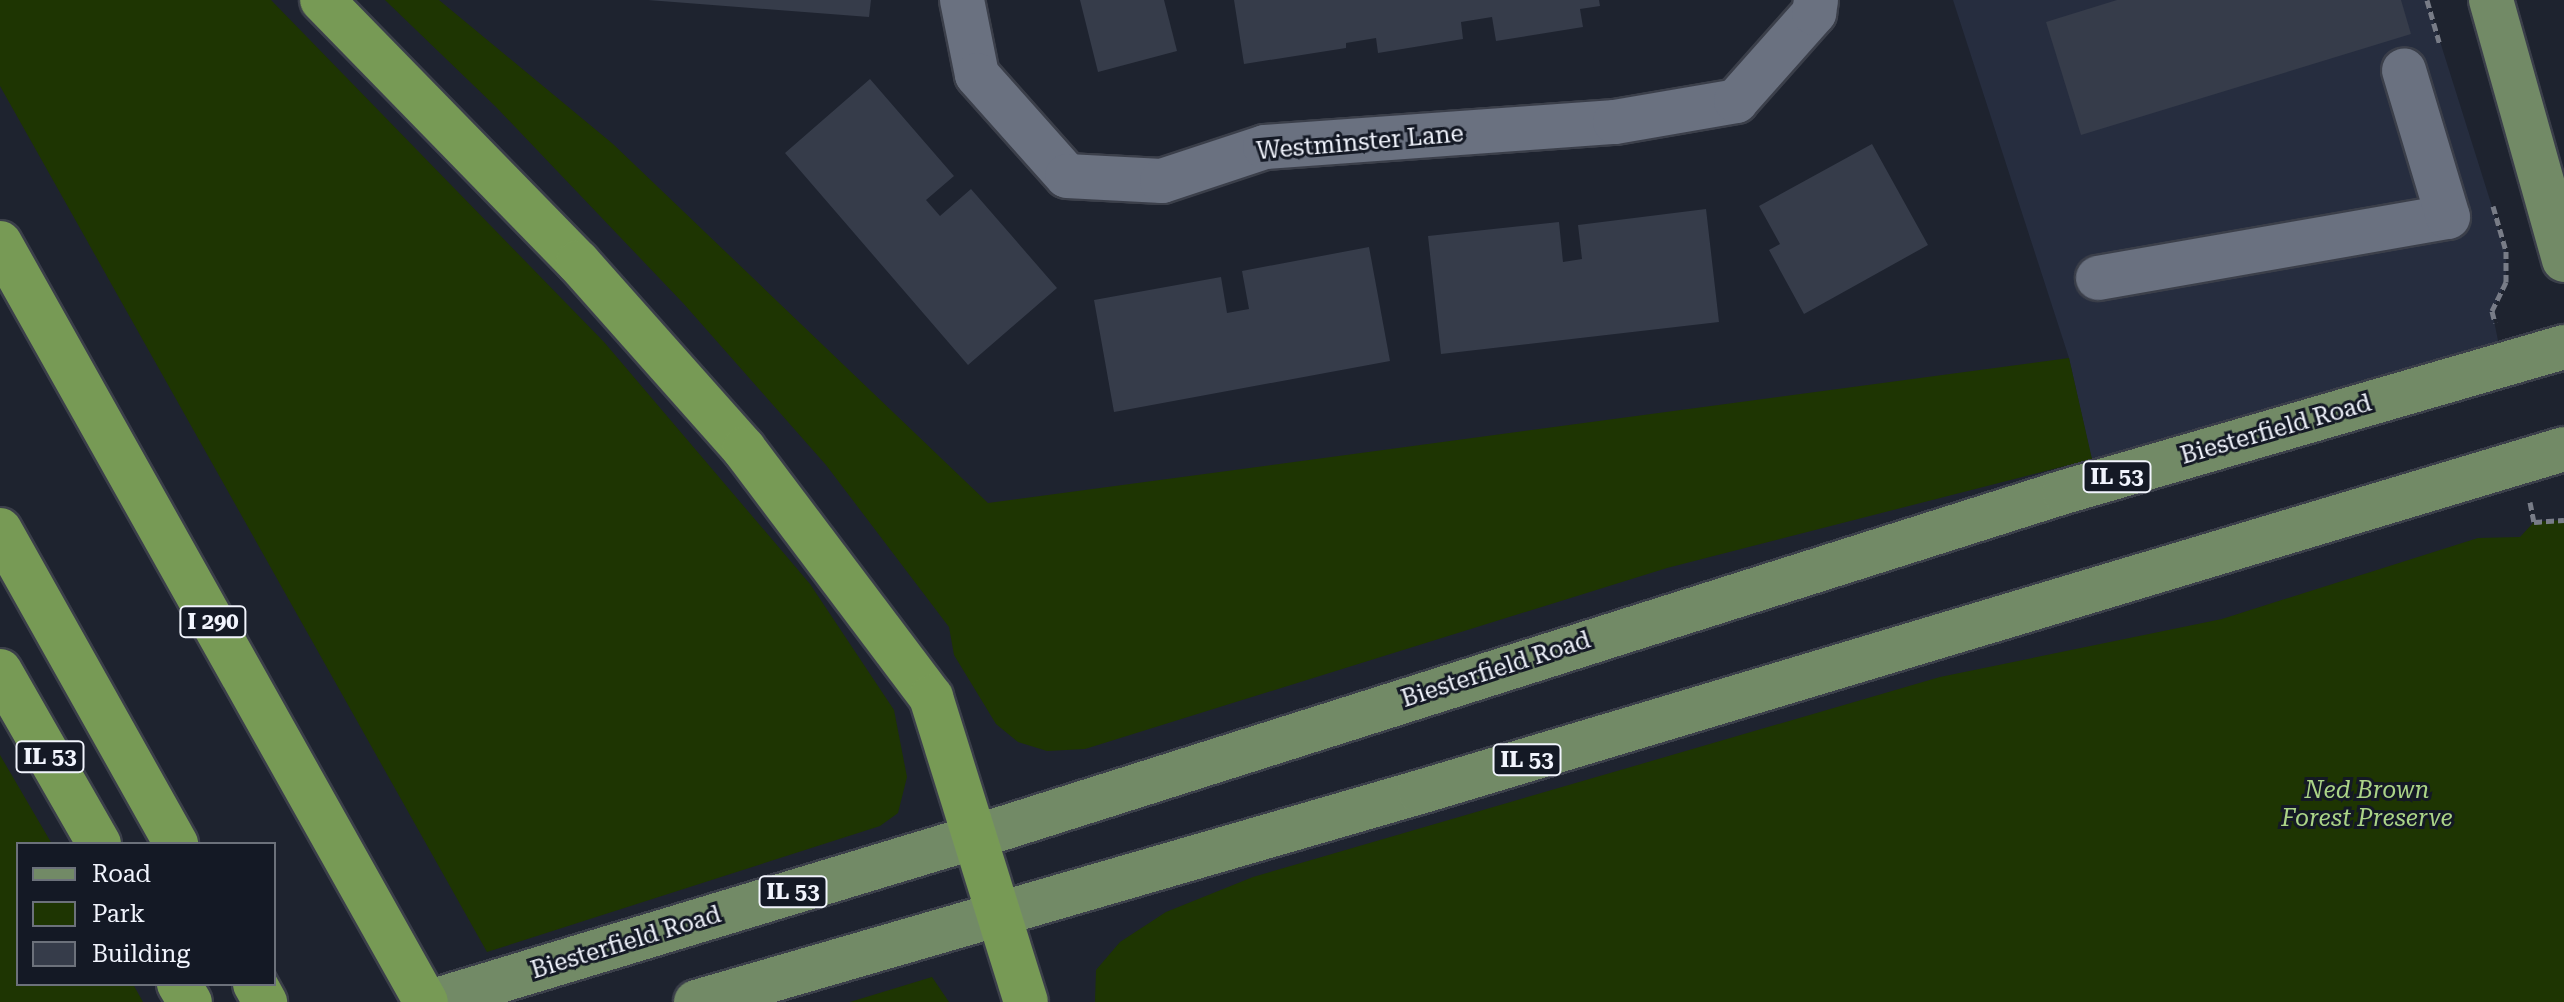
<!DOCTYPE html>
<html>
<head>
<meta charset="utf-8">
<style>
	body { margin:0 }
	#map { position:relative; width:2564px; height:1002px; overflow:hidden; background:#1e232f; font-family:"Roboto Serif",serif }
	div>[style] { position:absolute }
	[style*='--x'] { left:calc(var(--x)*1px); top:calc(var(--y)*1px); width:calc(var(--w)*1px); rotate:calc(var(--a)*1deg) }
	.built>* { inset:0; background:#262d3f }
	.green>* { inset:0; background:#1e3502 }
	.building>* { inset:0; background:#363c4a }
	.path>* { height:5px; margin-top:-2.5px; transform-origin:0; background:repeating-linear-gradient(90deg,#787c87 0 8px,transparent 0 12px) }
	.roads { filter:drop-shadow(2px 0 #3b3f4a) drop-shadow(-2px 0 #3b3f4a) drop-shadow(0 2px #3b3f4a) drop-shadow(0 -2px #3b3f4a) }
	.minor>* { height:44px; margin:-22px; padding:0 22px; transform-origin:22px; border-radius:22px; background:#6a7180 }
	.major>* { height:44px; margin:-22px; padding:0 22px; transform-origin:22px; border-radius:22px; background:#728a66 }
	.highway>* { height:44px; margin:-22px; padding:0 22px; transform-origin:22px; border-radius:22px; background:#779a55 }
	span { translate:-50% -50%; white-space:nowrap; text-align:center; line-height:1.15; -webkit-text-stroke:6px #141925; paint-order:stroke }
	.shield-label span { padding:2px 6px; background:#141925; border:2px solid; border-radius:6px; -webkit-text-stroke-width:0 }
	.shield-label { font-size:22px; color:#f1f4fd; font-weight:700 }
	.street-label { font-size:24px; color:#f1f4fd }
	.park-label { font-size:24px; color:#abd487; font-style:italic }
	.legend { position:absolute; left:16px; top:842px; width:260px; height:144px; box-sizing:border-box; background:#141925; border:2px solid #6c717b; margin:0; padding:10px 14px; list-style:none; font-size:24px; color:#f1f4fd }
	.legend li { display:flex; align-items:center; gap:16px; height:40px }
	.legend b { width:40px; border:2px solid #6c717b }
</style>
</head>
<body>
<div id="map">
	<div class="built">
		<div style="clip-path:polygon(1953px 0,2427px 0,2506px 251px,2506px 282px,2492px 311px,2503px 365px,2097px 483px,2069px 358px)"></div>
	</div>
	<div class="green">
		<div style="clip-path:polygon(0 0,271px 0,604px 342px,810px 584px,894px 710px,907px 777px,898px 813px,880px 826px,487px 952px,0 86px)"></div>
		<div style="clip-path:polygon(385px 0,439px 0,613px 144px,988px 503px,2069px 358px,2092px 459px,1667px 568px,1085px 749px,1047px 751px,1018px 742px,996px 724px,954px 655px,949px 627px,826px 465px,683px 303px,496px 107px)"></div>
		<div style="clip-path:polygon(2564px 520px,2564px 1002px,1095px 1002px,1096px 970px,1120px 942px,1166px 912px,1253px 877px,1940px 677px,2222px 619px,2478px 538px,2520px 537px,2534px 522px)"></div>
		<div style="clip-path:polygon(0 755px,52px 844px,18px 844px,18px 984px,133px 984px,143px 1002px,0 1002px)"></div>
		<div style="clip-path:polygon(932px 977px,949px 1002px,850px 1002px)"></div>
	</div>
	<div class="building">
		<div style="clip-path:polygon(648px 0,871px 0,869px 17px)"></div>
		<div style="clip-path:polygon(1080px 0,1164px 0,1177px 51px,1098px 72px)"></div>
		<div style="clip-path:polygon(1234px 0,1599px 0,1600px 6px,1580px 9px,1583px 27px,1496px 41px,1492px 17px,1461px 22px,1463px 39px,1378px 53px,1376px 38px,1346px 43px,1346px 48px,1244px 64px)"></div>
		<div style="clip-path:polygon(2117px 0,2401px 0,2411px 34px,2081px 135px,2046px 22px)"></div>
		<div style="clip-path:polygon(870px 79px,954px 176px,926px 200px,940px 216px,971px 189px,1057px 288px,968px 365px,785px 153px)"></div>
		<div style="clip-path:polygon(1872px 144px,1928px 245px,1804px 314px,1769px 250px,1780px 244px,1759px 206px)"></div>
		<div style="clip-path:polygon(1706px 209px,1719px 322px,1441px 354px,1428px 236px,1559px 222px,1563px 262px,1582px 259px,1578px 225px)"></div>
		<div style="clip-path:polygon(1369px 247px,1390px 361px,1114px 412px,1094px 300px,1221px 277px,1227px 313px,1249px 309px,1242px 271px)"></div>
	</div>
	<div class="path">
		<div style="--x:2427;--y:0;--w:47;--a:73.9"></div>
		<div style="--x:2493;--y:206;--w:47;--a:73.9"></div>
		<div style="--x:2506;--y:251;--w:31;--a:90"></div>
		<div style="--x:2506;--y:282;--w:32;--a:116"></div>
		<div style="--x:2492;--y:311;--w:12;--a:76"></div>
		<div style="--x:2530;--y:502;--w:20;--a:79"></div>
		<div style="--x:2534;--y:522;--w:30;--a:-4"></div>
	</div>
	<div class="roads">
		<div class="minor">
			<div style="--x:962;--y:0;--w:76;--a:78.7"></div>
			<div style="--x:977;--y:75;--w:135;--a:48.3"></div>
			<div style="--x:1067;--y:176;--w:95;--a:3"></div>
			<div style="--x:1162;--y:181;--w:108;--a:-18.3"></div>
			<div style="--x:1265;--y:147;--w:351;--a:-4.1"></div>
			<div style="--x:1615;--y:122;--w:123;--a:-9.8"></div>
			<div style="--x:1736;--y:101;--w:118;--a:-48.4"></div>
			<div style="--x:1814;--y:13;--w:13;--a:-81"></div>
			<div style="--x:2098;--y:278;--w:355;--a:-9.9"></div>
			<div style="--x:2448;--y:217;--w:153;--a:-106.7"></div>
		</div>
		<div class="major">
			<div style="--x:2491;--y:0;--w:270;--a:74.3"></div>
			<div style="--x:430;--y:1002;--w:569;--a:-16.84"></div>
			<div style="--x:975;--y:837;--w:1142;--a:-17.58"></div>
			<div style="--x:2064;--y:492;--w:521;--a:-16.17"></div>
			<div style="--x:696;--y:1002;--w:754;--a:-16.18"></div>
			<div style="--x:1420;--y:792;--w:1194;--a:-16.69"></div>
		</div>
		<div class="highway">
			<div style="--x:322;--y:0;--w:366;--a:45.7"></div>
			<div style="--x:578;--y:262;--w:250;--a:48.4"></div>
			<div style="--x:744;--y:449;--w:311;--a:53"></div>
			<div style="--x:931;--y:697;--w:319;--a:72.7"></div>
			<div style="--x:0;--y:243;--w:870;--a:60.7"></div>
			<div style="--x:0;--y:530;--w:360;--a:60.7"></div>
			<div style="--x:0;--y:671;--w:199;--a:60.2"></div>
			<div style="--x:179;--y:984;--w:21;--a:59"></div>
			<div style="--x:255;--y:984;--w:21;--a:61"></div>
		</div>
	</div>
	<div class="shield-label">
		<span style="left:2117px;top:477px">IL 53</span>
		<span style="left:213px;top:622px">I 290</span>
		<span style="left:50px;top:757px">IL 53</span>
		<span style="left:1527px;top:760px">IL 53</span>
		<span style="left:793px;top:892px">IL 53</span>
	</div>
	<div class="street-label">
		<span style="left:1360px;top:143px;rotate:-5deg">Westminster Lane</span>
		<span style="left:2276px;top:430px;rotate:-16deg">Biesterfield Road</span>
		<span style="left:1496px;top:670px;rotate:-18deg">Biesterfield Road</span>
		<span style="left:626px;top:943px;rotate:-17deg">Biesterfield Road</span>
	</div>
	<div class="park-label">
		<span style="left:2367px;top:805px">Ned Brown<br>Forest Preserve</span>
	</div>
	<ul class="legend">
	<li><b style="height:10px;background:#728a66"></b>Road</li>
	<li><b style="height:22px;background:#1e3502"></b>Park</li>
	<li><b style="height:22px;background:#363c4a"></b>Building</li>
	</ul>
</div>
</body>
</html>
